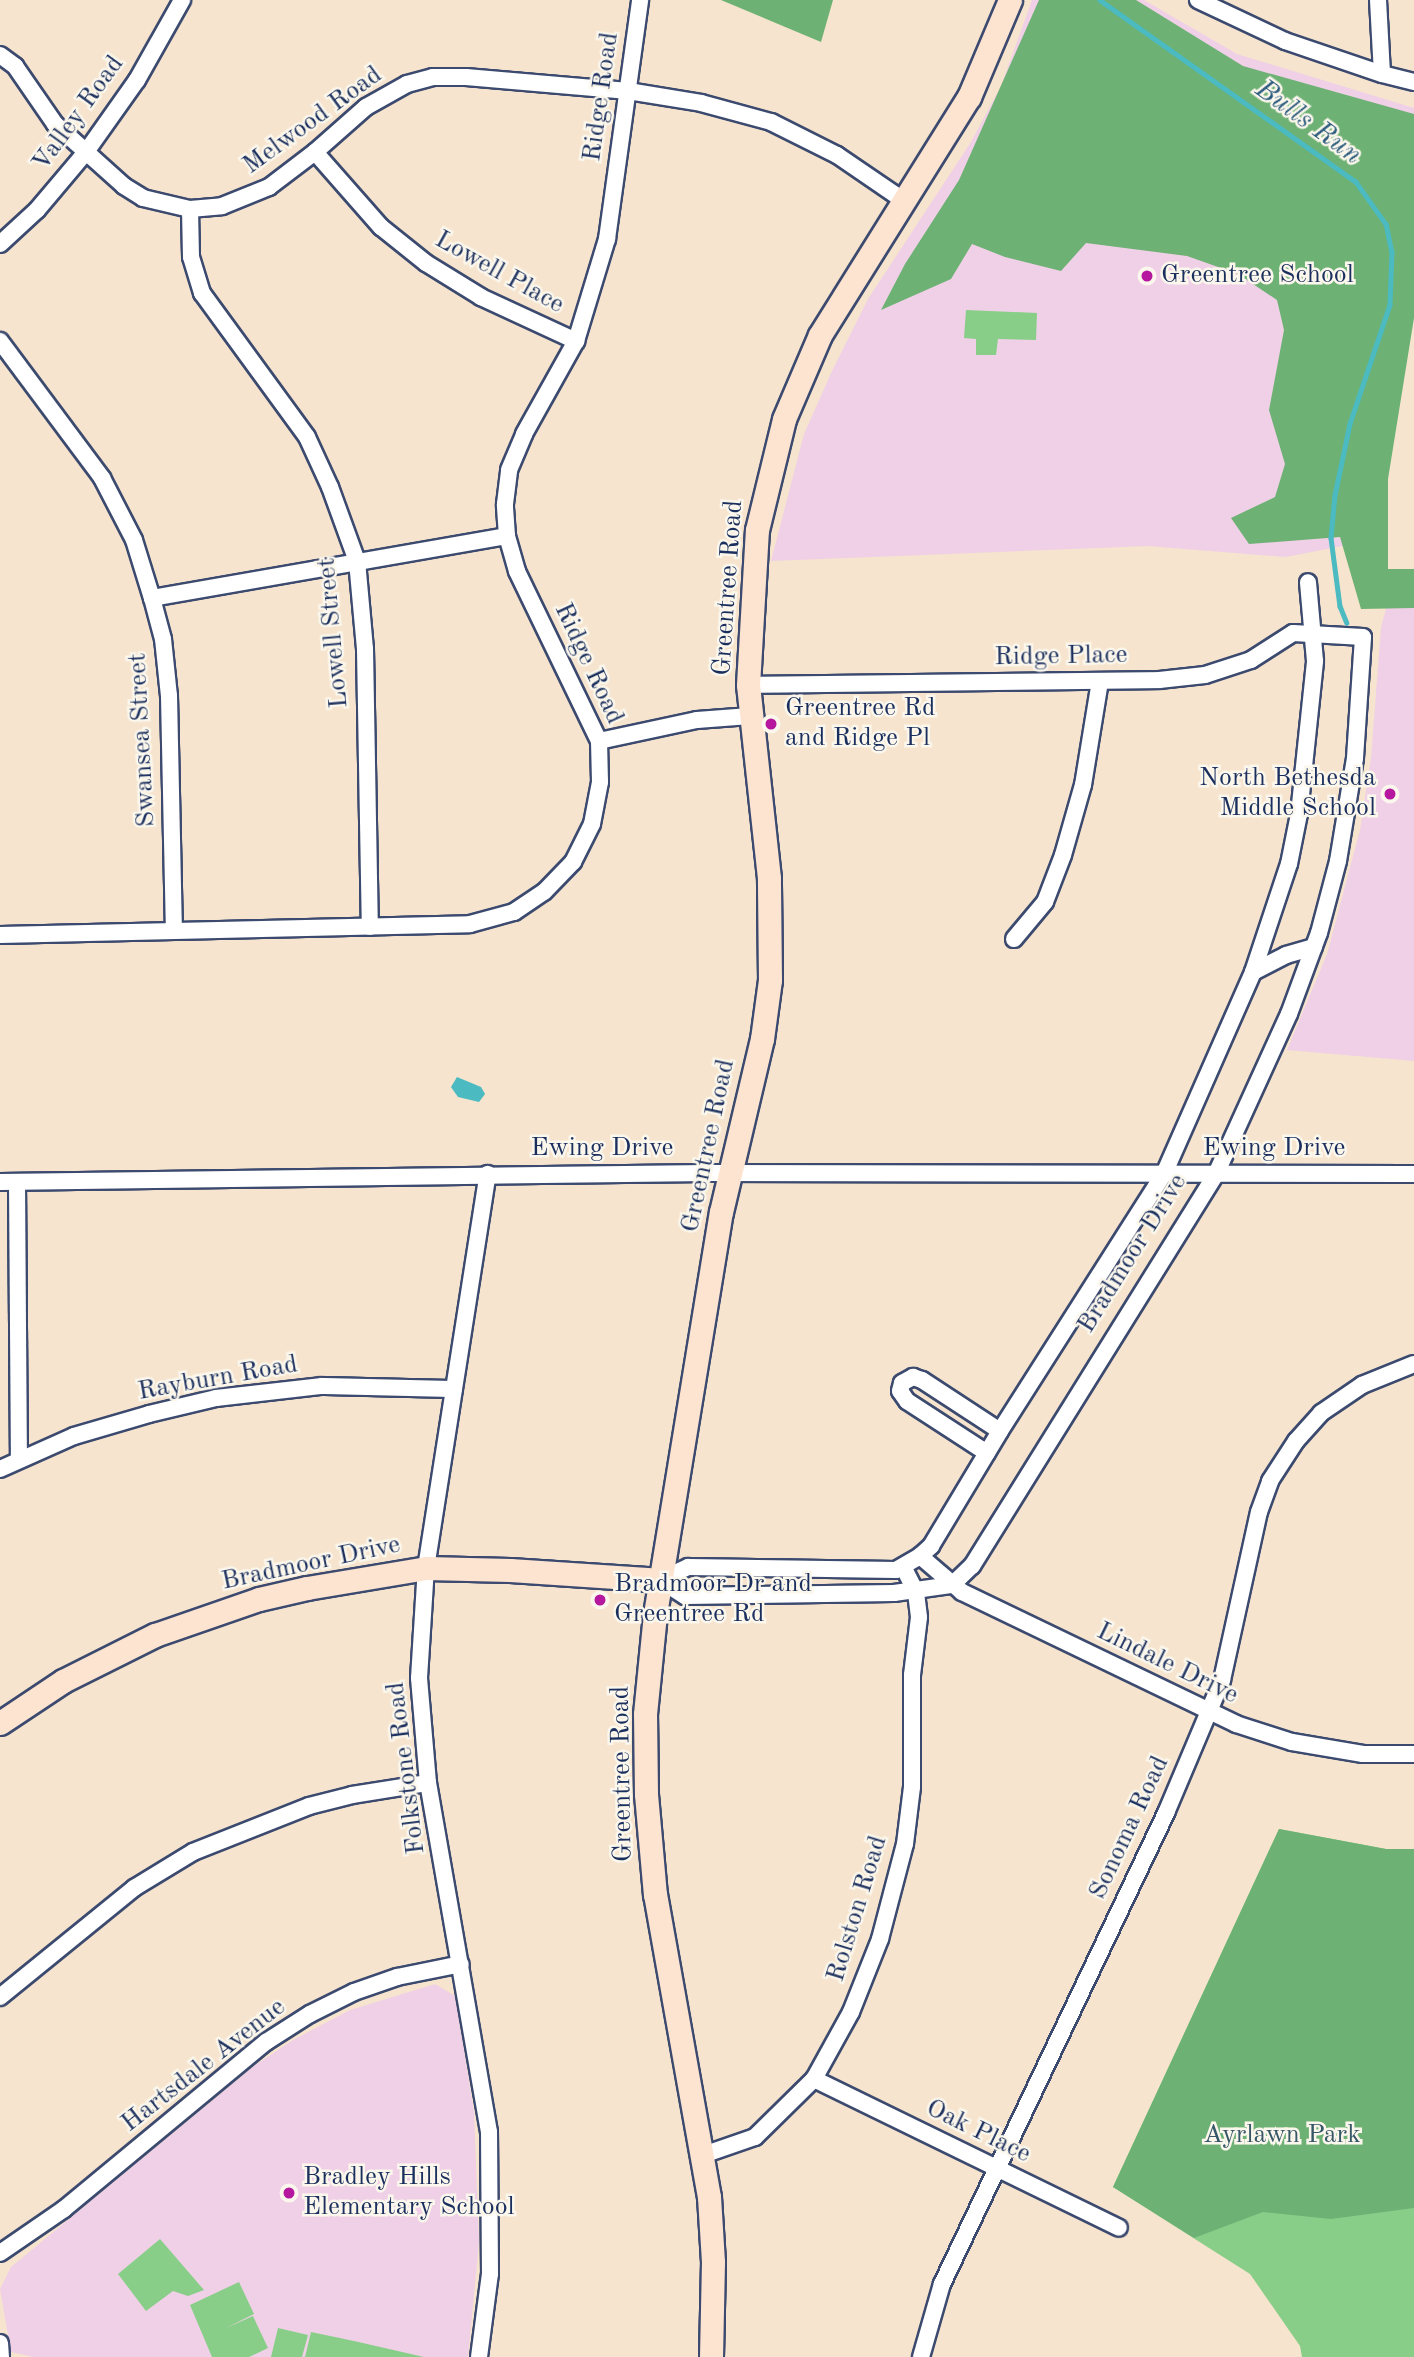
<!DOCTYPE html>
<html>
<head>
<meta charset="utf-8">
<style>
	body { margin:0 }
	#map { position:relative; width:1414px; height:2357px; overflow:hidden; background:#f6e4ce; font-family:"Old Standard TT",serif }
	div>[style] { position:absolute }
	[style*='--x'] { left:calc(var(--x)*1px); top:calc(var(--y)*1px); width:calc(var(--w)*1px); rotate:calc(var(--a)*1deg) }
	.built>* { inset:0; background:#efd0e6 }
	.green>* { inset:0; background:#89ce88 }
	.forest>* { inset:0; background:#6eb174 }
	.water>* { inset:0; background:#4bbac1 }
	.stream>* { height:4.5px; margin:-2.25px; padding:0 2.25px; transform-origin:2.25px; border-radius:2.25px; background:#4bbac1 }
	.roads { filter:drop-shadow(2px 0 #3c4a6f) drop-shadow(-2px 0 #3c4a6f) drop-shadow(0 2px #3c4a6f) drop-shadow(0 -2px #3c4a6f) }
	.street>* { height:16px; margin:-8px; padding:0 8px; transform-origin:8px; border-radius:8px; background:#fff }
	.secondary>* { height:23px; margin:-11.5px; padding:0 11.5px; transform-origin:11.5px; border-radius:11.5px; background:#fde4d1 }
	.dots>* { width:19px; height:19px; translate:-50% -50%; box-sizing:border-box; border:4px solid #fbf7ec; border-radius:50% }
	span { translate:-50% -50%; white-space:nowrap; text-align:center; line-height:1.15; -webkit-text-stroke:5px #fbf7ec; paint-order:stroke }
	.street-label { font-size:26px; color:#1b2f5e }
	.poi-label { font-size:26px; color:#1b2f5e }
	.left { translate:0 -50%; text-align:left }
	.right { translate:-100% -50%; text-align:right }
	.park-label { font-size:26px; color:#365768 }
	.water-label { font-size:28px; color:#29597c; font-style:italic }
</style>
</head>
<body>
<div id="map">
	<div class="built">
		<div style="clip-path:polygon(1032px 0,1144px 0,1237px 54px,1414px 108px,1414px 253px,1368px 541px,1286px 557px,1147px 546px,771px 561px,804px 434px,832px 371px,868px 299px,971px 142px,1001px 86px)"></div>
		<div style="clip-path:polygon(1394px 580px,1414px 580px,1414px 1061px,1287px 1050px,1327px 954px,1360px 830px,1371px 758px,1381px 627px)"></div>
		<div style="clip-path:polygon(435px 1984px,455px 1996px,474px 2112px,479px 2242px,468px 2357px,34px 2357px,11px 2352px,0 2289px,11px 2267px,254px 2066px,293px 2040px,350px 2010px)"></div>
	</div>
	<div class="green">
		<div style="clip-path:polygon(966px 310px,1037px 313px,1036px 340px,998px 339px,996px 355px,976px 355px,976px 339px,964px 338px)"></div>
		<div style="clip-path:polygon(1279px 1829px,1386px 1849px,1414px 1849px,1414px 2357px,1302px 2357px,1300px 2346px,1250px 2274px,1113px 2187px)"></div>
		<div style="clip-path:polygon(160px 2239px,204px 2290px,188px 2296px,173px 2291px,146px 2311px,118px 2274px)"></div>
		<div style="clip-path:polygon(239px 2282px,254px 2314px,226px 2328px,253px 2316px,268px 2348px,249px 2357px,212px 2357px,190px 2305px)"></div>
		<div style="clip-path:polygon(278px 2328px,308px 2335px,302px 2357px,271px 2357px)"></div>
		<div style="clip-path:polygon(311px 2332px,354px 2341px,424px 2357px,305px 2357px)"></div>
	</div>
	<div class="forest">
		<div style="clip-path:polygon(721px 0,833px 0,821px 42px)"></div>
		<div style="clip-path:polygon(1039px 0,1136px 0,1243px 66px,1414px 114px,1414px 318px,1388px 479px,1388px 569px,1414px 569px,1414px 608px,1361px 609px,1340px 537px,1249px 544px,1231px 518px,1275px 497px,1285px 464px,1269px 410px,1284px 330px,1277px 300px,1238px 274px,1187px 256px,1086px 243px,1061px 271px,1005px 257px,972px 244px,951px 279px,881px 310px,905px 264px,959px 180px)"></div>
		<div style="clip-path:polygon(1279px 1829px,1386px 1849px,1414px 1849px,1414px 2208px,1331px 2219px,1263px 2212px,1194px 2238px,1113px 2187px)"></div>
	</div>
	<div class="water">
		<div style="clip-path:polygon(457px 1077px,481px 1087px,485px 1094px,479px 1102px,458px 1097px,451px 1087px)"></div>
	</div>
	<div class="stream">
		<div style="--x:1100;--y:0;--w:314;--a:35.4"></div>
		<div style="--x:1356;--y:182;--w:52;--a:54.5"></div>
		<div style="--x:1386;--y:224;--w:29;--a:78"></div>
		<div style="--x:1392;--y:252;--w:53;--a:92.2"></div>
		<div style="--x:1390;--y:305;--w:126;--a:108.6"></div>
		<div style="--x:1350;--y:424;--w:73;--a:101.9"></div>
		<div style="--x:1335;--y:495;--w:43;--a:95.3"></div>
		<div style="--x:1331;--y:538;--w:69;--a:82.5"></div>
		<div style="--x:1340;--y:606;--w:18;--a:68"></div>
	</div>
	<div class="roads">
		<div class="street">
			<div style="--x:1198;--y:0;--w:96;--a:25.2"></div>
			<div style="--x:1285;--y:41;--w:102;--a:18.8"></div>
			<div style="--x:1382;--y:74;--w:33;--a:14"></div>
			<div style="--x:1378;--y:0;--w:74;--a:86.9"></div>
			<div style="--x:0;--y:55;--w:19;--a:36"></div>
			<div style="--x:15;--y:66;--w:70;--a:55.4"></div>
			<div style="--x:55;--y:124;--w:93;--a:41.9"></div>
			<div style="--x:124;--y:186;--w:22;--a:32"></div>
			<div style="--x:143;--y:198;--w:48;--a:13.2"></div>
			<div style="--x:190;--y:209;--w:32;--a:-5"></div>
			<div style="--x:222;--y:206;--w:51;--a:-22"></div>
			<div style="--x:269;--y:187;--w:58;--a:-37.3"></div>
			<div style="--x:315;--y:152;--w:68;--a:-41.4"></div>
			<div style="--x:366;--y:107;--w:47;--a:-29.3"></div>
			<div style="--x:407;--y:84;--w:27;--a:-15"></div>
			<div style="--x:433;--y:77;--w:33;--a:0"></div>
			<div style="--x:466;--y:77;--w:163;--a:4.9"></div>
			<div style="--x:628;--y:91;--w:74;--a:9.3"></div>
			<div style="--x:701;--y:103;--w:73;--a:15.2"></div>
			<div style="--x:771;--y:122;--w:74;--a:26.6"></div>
			<div style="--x:837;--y:155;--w:80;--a:34.3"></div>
			<div style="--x:315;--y:152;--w:100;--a:48.7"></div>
			<div style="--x:381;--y:227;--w:58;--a:38.7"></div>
			<div style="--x:426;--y:263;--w:65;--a:31.7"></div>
			<div style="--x:481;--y:297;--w:105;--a:24.9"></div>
			<div style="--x:190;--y:209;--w:48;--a:88.8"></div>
			<div style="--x:191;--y:257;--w:38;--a:73"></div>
			<div style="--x:202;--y:293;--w:178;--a:53.9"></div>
			<div style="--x:307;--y:437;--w:55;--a:65.3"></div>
			<div style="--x:330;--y:487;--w:79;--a:70"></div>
			<div style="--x:357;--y:561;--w:88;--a:84.8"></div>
			<div style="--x:365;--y:649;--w:278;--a:89"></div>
			<div style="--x:0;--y:244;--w:50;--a:-42.6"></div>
			<div style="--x:37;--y:210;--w:76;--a:-49.8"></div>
			<div style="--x:86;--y:152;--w:88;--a:-54.7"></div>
			<div style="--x:137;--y:80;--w:92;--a:-60.6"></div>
			<div style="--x:0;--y:341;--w:171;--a:53.3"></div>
			<div style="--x:102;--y:478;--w:70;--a:62.7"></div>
			<div style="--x:134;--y:540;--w:61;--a:72.8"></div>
			<div style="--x:152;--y:598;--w:42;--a:75"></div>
			<div style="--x:163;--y:639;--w:57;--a:84"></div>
			<div style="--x:169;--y:696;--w:235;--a:88.8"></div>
			<div style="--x:152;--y:598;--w:360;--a:-9.9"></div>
			<div style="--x:599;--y:741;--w:100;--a:-12.1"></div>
			<div style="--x:697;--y:720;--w:53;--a:-4.3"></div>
			<div style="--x:0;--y:935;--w:470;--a:-1.3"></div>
			<div style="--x:470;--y:924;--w:46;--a:-15.3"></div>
			<div style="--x:514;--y:912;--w:36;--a:-34"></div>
			<div style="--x:544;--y:892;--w:42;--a:-46"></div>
			<div style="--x:573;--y:862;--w:42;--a:-63.4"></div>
			<div style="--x:592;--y:824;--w:43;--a:-79.2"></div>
			<div style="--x:600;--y:782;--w:41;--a:-91.4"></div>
			<div style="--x:599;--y:741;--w:189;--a:-115.8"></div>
			<div style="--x:517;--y:571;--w:36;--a:-106"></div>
			<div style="--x:507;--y:536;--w:32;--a:-94"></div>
			<div style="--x:505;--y:504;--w:34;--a:-83"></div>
			<div style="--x:509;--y:470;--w:39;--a:-67"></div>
			<div style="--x:524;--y:434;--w:107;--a:-60.8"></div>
			<div style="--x:576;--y:341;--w:107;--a:-73.1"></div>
			<div style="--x:607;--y:239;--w:241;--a:-82.1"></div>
			<div style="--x:1014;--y:939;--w:48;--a:-50"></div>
			<div style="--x:1045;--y:902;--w:50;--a:-69"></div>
			<div style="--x:1063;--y:855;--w:73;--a:-74.1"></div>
			<div style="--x:1083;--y:785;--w:105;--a:-80.7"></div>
			<div style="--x:1253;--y:972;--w:37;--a:-27"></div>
			<div style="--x:1286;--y:955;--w:29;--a:-16"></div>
			<div style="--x:0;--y:1182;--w:708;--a:-0.73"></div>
			<div style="--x:708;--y:1173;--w:706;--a:0.08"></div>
			<div style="--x:17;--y:1182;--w:277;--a:89.6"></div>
			<div style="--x:987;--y:1453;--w:95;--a:-147"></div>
			<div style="--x:907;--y:1401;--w:12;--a:-125"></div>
			<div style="--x:900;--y:1391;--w:8;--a:-76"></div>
			<div style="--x:902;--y:1383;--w:13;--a:-29"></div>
			<div style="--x:913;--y:1377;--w:9;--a:18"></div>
			<div style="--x:922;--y:1380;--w:93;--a:33.2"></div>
			<div style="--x:0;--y:1469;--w:81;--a:-24"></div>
			<div style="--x:74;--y:1436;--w:78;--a:-16.3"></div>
			<div style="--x:149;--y:1414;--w:69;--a:-13.4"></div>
			<div style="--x:216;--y:1398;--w:107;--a:-6.5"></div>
			<div style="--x:322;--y:1386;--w:132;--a:1.3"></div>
			<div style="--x:920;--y:1556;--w:55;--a:40.6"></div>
			<div style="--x:962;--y:1592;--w:304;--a:25.7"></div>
			<div style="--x:1236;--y:1724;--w:59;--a:17.8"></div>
			<div style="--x:1292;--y:1742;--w:72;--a:9.6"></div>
			<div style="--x:1363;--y:1754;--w:51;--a:0"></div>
			<div style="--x:660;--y:1580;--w:30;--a:33"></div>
			<div style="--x:685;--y:1596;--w:209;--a:-0.8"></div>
			<div style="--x:894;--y:1593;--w:59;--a:-7.9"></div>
			<div style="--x:952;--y:1585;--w:28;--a:-44"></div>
			<div style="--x:972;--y:1566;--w:462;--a:-58.1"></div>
			<div style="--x:1216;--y:1174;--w:176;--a:-65.5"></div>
			<div style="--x:1289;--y:1014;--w:86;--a:-69.7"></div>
			<div style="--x:1319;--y:933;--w:74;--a:-75.2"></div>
			<div style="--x:1338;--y:861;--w:104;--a:-80.6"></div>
			<div style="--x:1355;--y:758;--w:121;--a:-86.2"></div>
			<div style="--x:1363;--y:637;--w:70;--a:-176.7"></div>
			<div style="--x:1293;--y:633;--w:50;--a:147.3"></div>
			<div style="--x:1251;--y:660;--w:48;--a:161.9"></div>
			<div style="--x:1205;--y:675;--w:46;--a:173.8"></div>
			<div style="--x:1159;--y:680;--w:411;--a:179.3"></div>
			<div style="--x:660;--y:1580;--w:31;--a:-25"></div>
			<div style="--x:688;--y:1567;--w:208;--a:0.8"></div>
			<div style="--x:896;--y:1570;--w:28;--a:-30"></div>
			<div style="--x:920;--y:1556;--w:15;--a:-42"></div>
			<div style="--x:931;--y:1546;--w:134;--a:-59"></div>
			<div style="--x:1000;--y:1431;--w:305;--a:-57.5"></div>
			<div style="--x:1164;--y:1174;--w:221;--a:-66.2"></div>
			<div style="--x:1253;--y:972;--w:114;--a:-71.6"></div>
			<div style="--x:1289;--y:864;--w:51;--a:-78.7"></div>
			<div style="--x:1299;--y:814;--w:154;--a:-84"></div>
			<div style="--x:1315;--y:661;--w:79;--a:-95.1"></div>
			<div style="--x:0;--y:1997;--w:173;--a:-39.1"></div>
			<div style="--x:134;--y:1888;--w:69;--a:-31.4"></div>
			<div style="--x:193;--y:1852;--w:125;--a:-21.6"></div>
			<div style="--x:309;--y:1806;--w:44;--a:-14.3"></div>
			<div style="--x:352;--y:1795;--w:77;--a:-9"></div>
			<div style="--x:814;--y:2079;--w:339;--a:26"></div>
			<div style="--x:703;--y:2155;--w:55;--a:-19.1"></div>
			<div style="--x:755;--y:2137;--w:83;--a:-44.5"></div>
			<div style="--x:814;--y:2079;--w:77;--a:-61.1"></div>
			<div style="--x:851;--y:2012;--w:79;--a:-68.3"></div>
			<div style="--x:880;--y:1939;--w:98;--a:-75.3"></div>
			<div style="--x:905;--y:1844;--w:57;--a:-83"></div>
			<div style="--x:912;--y:1787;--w:112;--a:-90"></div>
			<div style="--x:912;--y:1675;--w:58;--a:-83.1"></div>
			<div style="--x:919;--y:1617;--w:25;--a:-97"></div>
			<div style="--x:916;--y:1592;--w:28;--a:-117"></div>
			<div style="--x:0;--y:2253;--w:78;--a:-34.5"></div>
			<div style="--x:64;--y:2209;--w:262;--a:-39.6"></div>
			<div style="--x:266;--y:2042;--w:52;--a:-32.5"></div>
			<div style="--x:310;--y:2014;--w:49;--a:-26.6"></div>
			<div style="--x:354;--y:1992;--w:46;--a:-19.2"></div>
			<div style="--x:397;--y:1977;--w:65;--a:-11.5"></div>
			<div style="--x:0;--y:2343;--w:14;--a:86"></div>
			<div style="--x:479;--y:2357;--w:84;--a:-82.5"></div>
			<div style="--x:490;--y:2274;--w:142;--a:-90.4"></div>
			<div style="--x:489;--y:2132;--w:354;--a:-99.9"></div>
			<div style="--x:428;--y:1783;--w:105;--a:-94.9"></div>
			<div style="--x:419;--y:1678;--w:110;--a:-86.4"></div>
			<div style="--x:426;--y:1568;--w:399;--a:-81.1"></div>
			<div style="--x:921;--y:2357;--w:76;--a:-74"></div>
			<div style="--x:942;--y:2284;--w:522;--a:-64.56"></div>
			<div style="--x:1166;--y:1813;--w:111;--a:-67.1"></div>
			<div style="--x:1209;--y:1711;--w:34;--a:-67"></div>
			<div style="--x:1222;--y:1680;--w:172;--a:-77.6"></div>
			<div style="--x:1259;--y:1512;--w:33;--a:-70"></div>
			<div style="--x:1270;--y:1481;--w:48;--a:-57"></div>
			<div style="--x:1296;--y:1441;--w:38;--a:-48"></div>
			<div style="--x:1321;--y:1413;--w:50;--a:-34.3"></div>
			<div style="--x:1362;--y:1385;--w:56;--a:-22"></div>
		</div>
		<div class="secondary">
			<div style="--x:0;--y:1723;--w:76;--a:-33.7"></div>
			<div style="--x:63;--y:1681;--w:103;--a:-26.6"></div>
			<div style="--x:155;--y:1635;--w:110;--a:-19.1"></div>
			<div style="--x:259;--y:1599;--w:49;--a:-12.9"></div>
			<div style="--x:307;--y:1588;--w:121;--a:-9.5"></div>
			<div style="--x:426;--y:1568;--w:84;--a:1.4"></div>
			<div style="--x:510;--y:1570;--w:150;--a:3.8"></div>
			<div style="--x:711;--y:2357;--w:95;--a:-88.8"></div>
			<div style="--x:713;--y:2262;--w:65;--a:-93.5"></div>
			<div style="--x:709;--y:2197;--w:307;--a:-100.1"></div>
			<div style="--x:655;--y:1895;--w:101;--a:-95.1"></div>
			<div style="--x:646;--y:1794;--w:80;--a:-90.7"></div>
			<div style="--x:645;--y:1714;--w:100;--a:-84.3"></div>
			<div style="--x:655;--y:1614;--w:407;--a:-80.7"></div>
			<div style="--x:721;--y:1212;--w:178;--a:-76.7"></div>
			<div style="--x:762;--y:1039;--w:60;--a:-82.3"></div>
			<div style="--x:770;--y:980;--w:102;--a:-90.6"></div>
			<div style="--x:769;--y:878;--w:194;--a:-96.2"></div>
			<div style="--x:748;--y:685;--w:155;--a:-86.7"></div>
			<div style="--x:757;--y:530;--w:114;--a:-76.3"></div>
			<div style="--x:784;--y:419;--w:91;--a:-66.8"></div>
			<div style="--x:820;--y:335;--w:281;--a:-58"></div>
			<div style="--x:969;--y:97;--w:105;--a:-67.1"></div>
		</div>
	</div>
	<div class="dots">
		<div style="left:1147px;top:276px;background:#b5179e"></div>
		<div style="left:771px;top:724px;background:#b5179e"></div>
		<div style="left:1390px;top:794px;background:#b5179e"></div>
		<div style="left:600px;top:1600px;background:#b5179e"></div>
		<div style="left:289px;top:2193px;background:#b5179e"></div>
	</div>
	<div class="street-label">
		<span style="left:602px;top:97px;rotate:-82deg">Ridge Road</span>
		<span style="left:79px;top:114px;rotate:-54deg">Valley Road</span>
		<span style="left:313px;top:121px;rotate:-36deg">Melwood Road</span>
		<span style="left:499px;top:273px;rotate:29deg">Lowell Place</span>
		<span style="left:729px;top:588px;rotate:-86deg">Greentree Road</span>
		<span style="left:334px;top:633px;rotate:-95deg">Lowell Street</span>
		<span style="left:1061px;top:657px;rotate:-1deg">Ridge Place</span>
		<span style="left:588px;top:664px;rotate:65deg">Ridge Road</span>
		<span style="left:143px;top:740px;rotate:-93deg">Swansea Street</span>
		<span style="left:709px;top:1146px;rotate:-78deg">Greentree Road</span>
		<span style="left:602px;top:1149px">Ewing Drive</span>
		<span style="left:1274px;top:1149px">Ewing Drive</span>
		<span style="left:1133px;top:1254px;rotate:-58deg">Bradmoor Drive</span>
		<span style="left:218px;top:1379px;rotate:-10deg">Rayburn Road</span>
		<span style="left:311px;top:1564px;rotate:-12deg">Bradmoor Drive</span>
		<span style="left:1167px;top:1664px;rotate:26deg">Lindale Drive</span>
		<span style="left:407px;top:1768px;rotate:-97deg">Folkstone Road</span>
		<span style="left:623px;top:1774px;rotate:-91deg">Greentree Road</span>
		<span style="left:1130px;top:1828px;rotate:-65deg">Sonoma Road</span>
		<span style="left:858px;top:1909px;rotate:-73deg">Rolston Road</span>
		<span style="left:204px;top:2066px;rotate:-38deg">Hartsdale Avenue</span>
		<span style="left:978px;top:2132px;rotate:26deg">Oak Place</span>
	</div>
	<div class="poi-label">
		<span class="left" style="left:1161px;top:276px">Greentree School</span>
		<span class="left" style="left:785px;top:724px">Greentree Rd<br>and Ridge Pl</span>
		<span class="right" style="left:1376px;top:794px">North Bethesda<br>Middle School</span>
		<span class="left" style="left:614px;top:1600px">Bradmoor Dr and<br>Greentree Rd</span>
		<span class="left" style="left:303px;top:2193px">Bradley Hills<br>Elementary School</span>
	</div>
	<div class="park-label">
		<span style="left:1282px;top:2136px">Ayrlawn Park</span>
	</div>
	<div class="water-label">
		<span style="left:1308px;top:123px;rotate:36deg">Bulls Run</span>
	</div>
</div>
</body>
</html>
